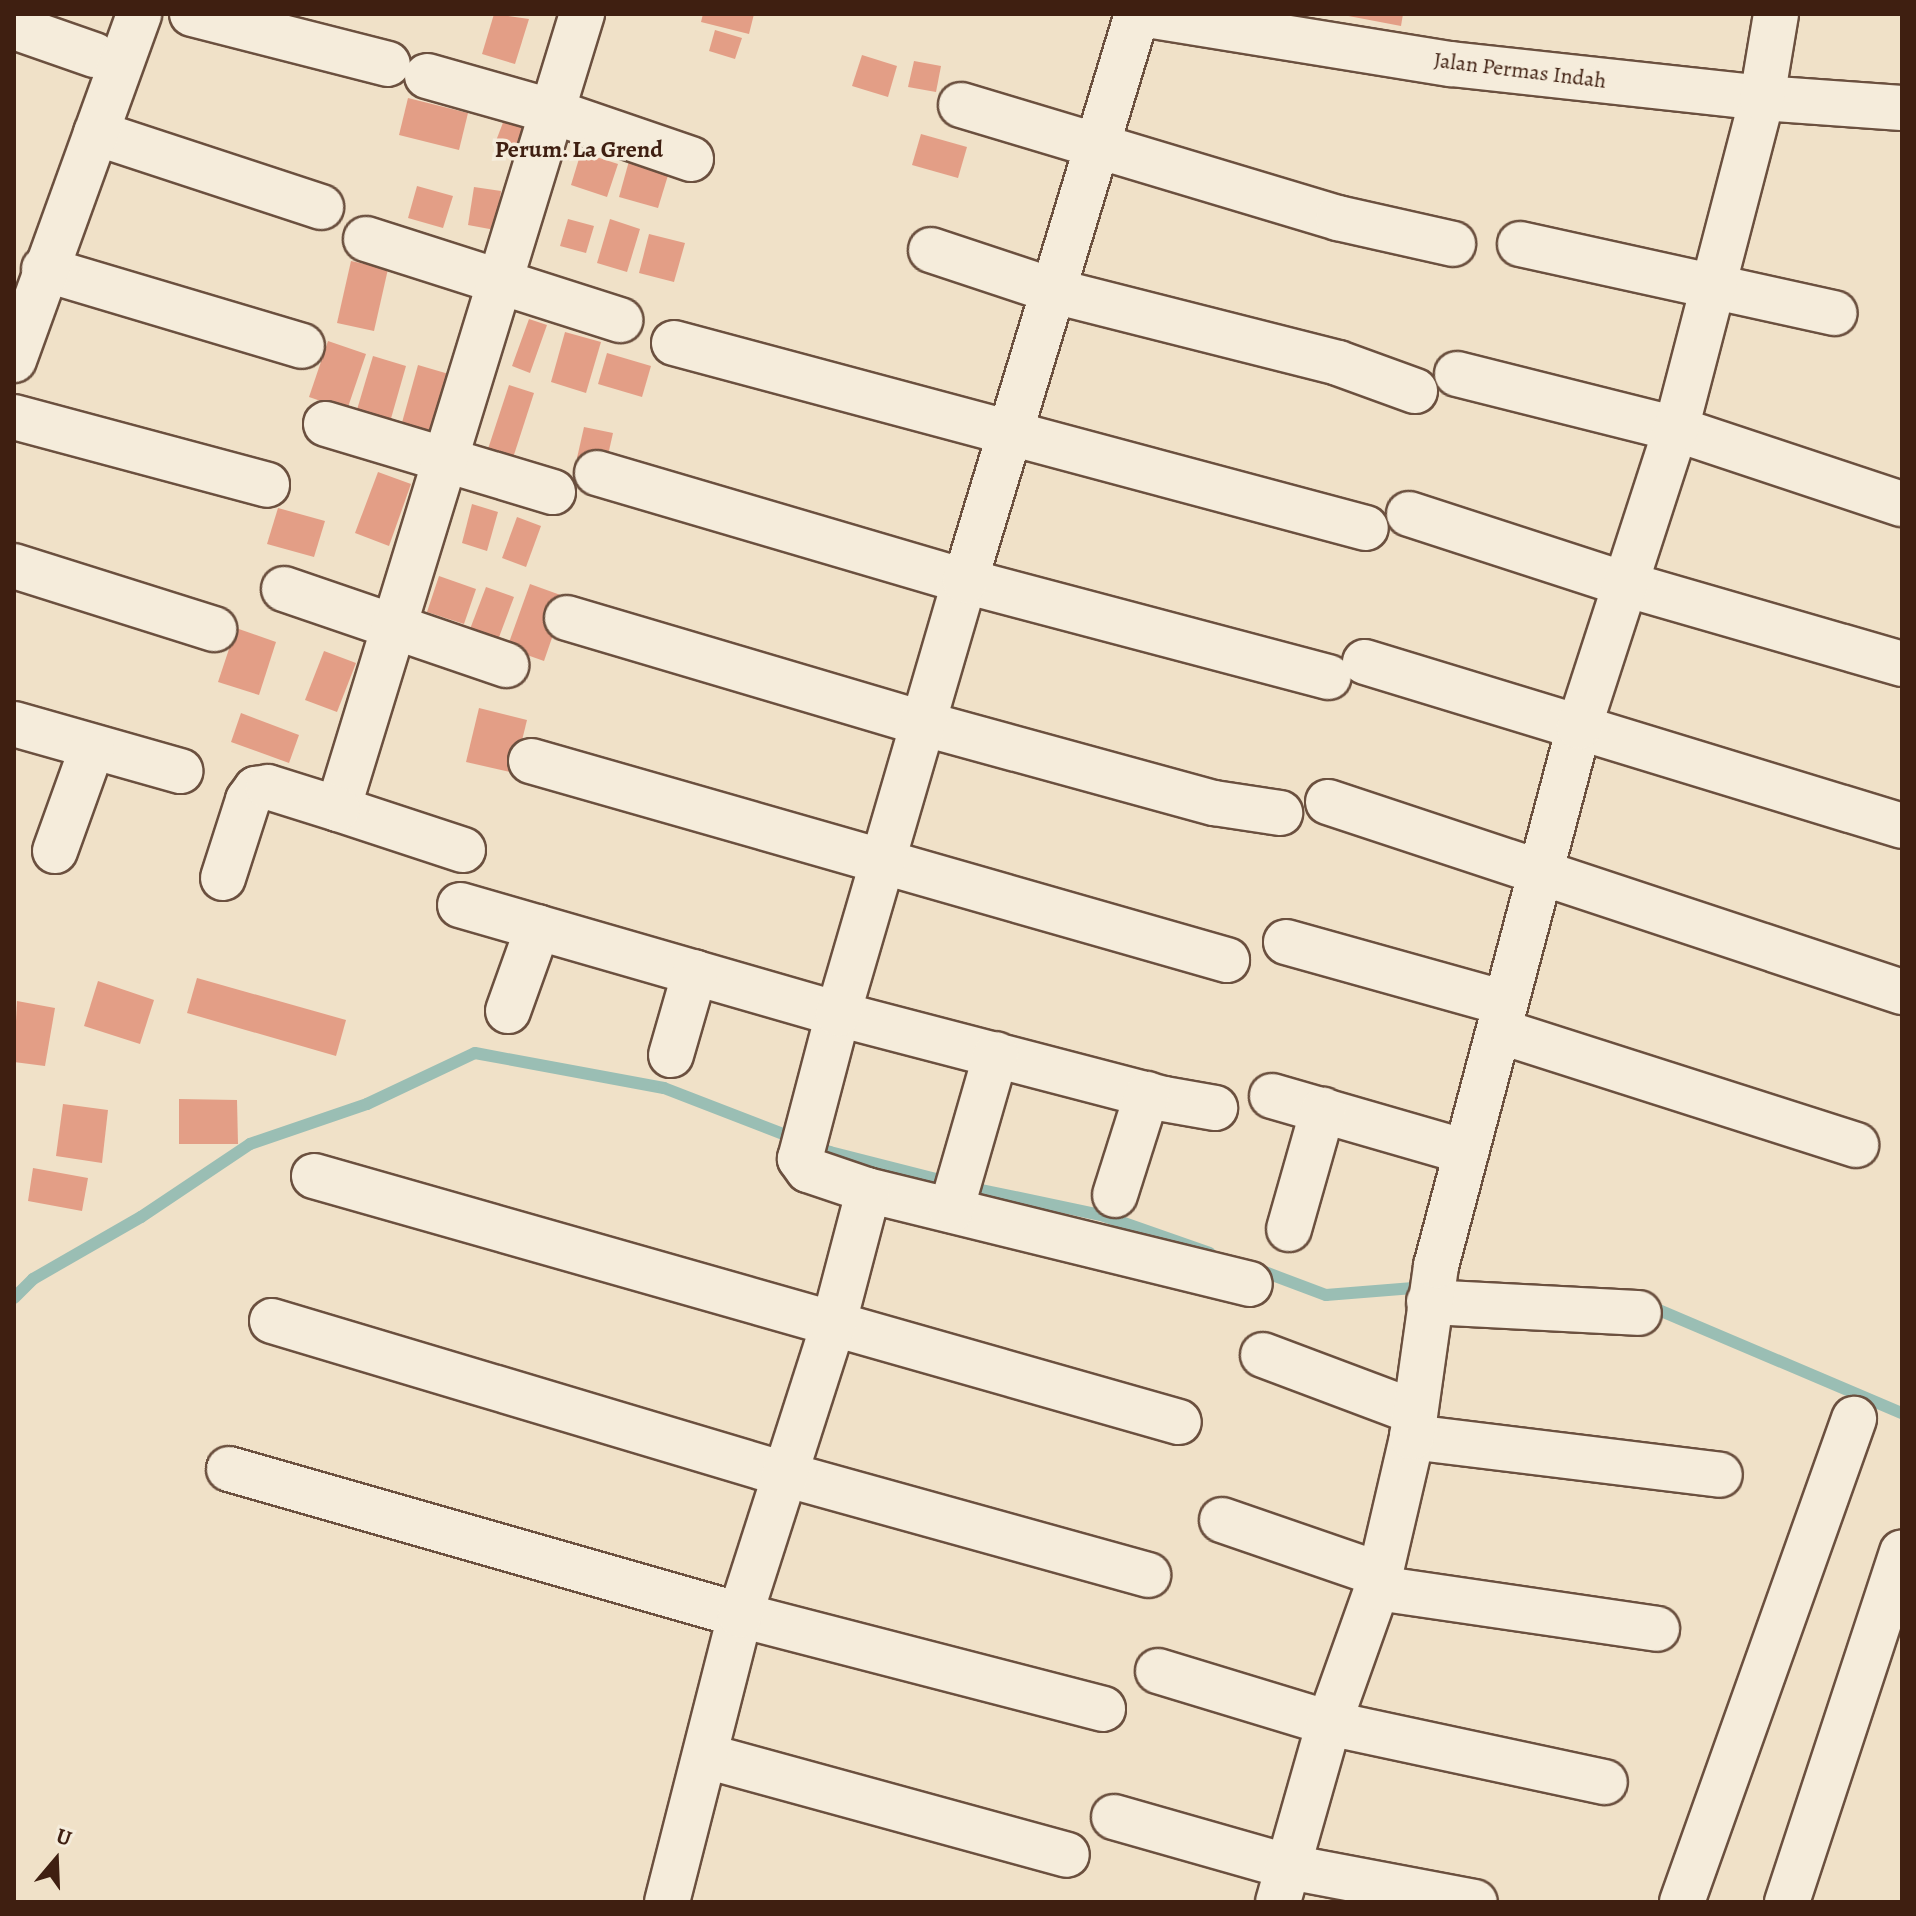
<!DOCTYPE html>
<html>
<head>
<meta charset="utf-8">
<style>
	body { margin:0 }
	#map { position:relative; width:1916px; height:1916px; overflow:hidden; background:#f0e1c8; font-family:Alegreya,serif }
	div>[style] { position:absolute }
	[style*='--x'] { left:calc(var(--x)*1px); top:calc(var(--y)*1px); width:calc(var(--w)*1px); rotate:calc(var(--a)*1deg) }
	.stream>* { height:12px; margin:-6px; padding:0 6px; transform-origin:6px; border-radius:6px; background:#9abeb4 }
	.building>* { inset:0; background:#e39e86 }
	.roads { filter:drop-shadow(2px 0 #6b503f) drop-shadow(-2px 0 #6b503f) drop-shadow(0 2px #6b503f) drop-shadow(0 -2px #6b503f) }
	.street>* { height:44px; margin:-22px; padding:0 22px; transform-origin:22px; border-radius:22px; background:#f5ecdb }
	span { translate:-50% -50%; white-space:nowrap; text-align:center; line-height:1.15; -webkit-text-stroke:7px #f5ecdb; paint-order:stroke }
	.street-label { font-size:22px; color:#3f1f11 }
	.neighbourhood-label { font-size:24px; color:#3f1f11; font-weight:700 }
	.frame { position:absolute; inset:0; border:16px solid #3f1f11; pointer-events:none }
	.north { position:absolute; left:16px; top:1820px; width:80px; height:80px; -webkit-text-stroke:6px #f5ecdb; paint-order:stroke; rotate:19deg; font-size:22px; font-weight:700; line-height:32px; text-align:center; color:#3f1f11 }
	.north::after { content:''; display:block; margin:auto; width:28px; height:36px; background:#3f1f11; clip-path:polygon(50% 0,100% 100%,50% 72%,0 100%) }
</style>
</head>
<body>
<div id="map">
	<div class="stream">
		<div style="--x:1254;--y:1268;--w:77;--a:20.6"></div>
		<div style="--x:1326;--y:1295;--w:100;--a:-4.6"></div>
		<div style="--x:14;--y:1298;--w:27;--a:-45"></div>
		<div style="--x:33;--y:1279;--w:125;--a:-29.9"></div>
		<div style="--x:141;--y:1217;--w:131;--a:-33.8"></div>
		<div style="--x:250;--y:1144;--w:124;--a:-18.9"></div>
		<div style="--x:367;--y:1104;--w:119;--a:-25.3"></div>
		<div style="--x:475;--y:1053;--w:192;--a:10.5"></div>
		<div style="--x:664;--y:1088;--w:178;--a:21.1"></div>
		<div style="--x:830;--y:1152;--w:141;--a:14.3"></div>
		<div style="--x:967;--y:1187;--w:137;--a:11.8"></div>
		<div style="--x:1101;--y:1215;--w:115;--a:19.2"></div>
		<div style="--x:1647;--y:1305;--w:277;--a:23"></div>
	</div>
	<div class="building">
		<div style="clip-path:polygon(494px 14px,529px 19px,515px 64px,482px 54px)"></div>
		<div style="clip-path:polygon(703px 14px,754px 14px,749px 34px,701px 22px)"></div>
		<div style="clip-path:polygon(1338px 14px,1403px 14px,1401px 26px)"></div>
		<div style="clip-path:polygon(715px 30px,742px 38px,735px 59px,709px 51px)"></div>
		<div style="clip-path:polygon(862px 55px,897px 66px,888px 97px,852px 86px)"></div>
		<div style="clip-path:polygon(914px 61px,941px 66px,936px 92px,908px 87px)"></div>
		<div style="clip-path:polygon(408px 98px,468px 113px,459px 150px,399px 135px)"></div>
		<div style="clip-path:polygon(504px 120px,531px 130px,521px 156px,494px 146px)"></div>
		<div style="clip-path:polygon(921px 134px,967px 147px,958px 178px,912px 165px)"></div>
		<div style="clip-path:polygon(581px 152px,618px 164px,607px 197px,571px 185px)"></div>
		<div style="clip-path:polygon(629px 161px,669px 172px,658px 208px,619px 197px)"></div>
		<div style="clip-path:polygon(417px 186px,453px 196px,443px 228px,408px 218px)"></div>
		<div style="clip-path:polygon(474px 187px,501px 191px,495px 230px,468px 225px)"></div>
		<div style="clip-path:polygon(568px 219px,594px 226px,586px 253px,560px 246px)"></div>
		<div style="clip-path:polygon(610px 219px,640px 229px,627px 272px,597px 263px)"></div>
		<div style="clip-path:polygon(649px 234px,685px 243px,674px 282px,639px 273px)"></div>
		<div style="clip-path:polygon(351px 261px,388px 269px,374px 331px,337px 323px)"></div>
		<div style="clip-path:polygon(529px 319px,547px 325px,530px 373px,512px 366px)"></div>
		<div style="clip-path:polygon(565px 332px,601px 342px,586px 393px,551px 382px)"></div>
		<div style="clip-path:polygon(328px 341px,366px 354px,347px 410px,309px 397px)"></div>
		<div style="clip-path:polygon(607px 353px,651px 366px,642px 397px,598px 384px)"></div>
		<div style="clip-path:polygon(373px 356px,406px 366px,390px 422px,356px 413px)"></div>
		<div style="clip-path:polygon(418px 365px,459px 377px,438px 449px,398px 437px)"></div>
		<div style="clip-path:polygon(509px 385px,534px 393px,512px 461px,487px 452px)"></div>
		<div style="clip-path:polygon(584px 427px,613px 433px,606px 464px,577px 458px)"></div>
		<div style="clip-path:polygon(378px 472px,411px 484px,389px 546px,355px 533px)"></div>
		<div style="clip-path:polygon(472px 504px,498px 512px,487px 551px,462px 543px)"></div>
		<div style="clip-path:polygon(278px 508px,325px 521px,314px 557px,267px 544px)"></div>
		<div style="clip-path:polygon(517px 517px,541px 526px,526px 567px,502px 558px)"></div>
		<div style="clip-path:polygon(439px 576px,476px 589px,464px 624px,427px 612px)"></div>
		<div style="clip-path:polygon(530px 584px,566px 597px,544px 661px,507px 648px)"></div>
		<div style="clip-path:polygon(486px 587px,514px 597px,495px 648px,467px 637px)"></div>
		<div style="clip-path:polygon(236px 628px,276px 642px,259px 695px,218px 682px)"></div>
		<div style="clip-path:polygon(324px 651px,356px 663px,337px 712px,305px 700px)"></div>
		<div style="clip-path:polygon(479px 708px,527px 720px,514px 773px,466px 762px)"></div>
		<div style="clip-path:polygon(241px 713px,299px 735px,289px 763px,231px 742px)"></div>
		<div style="clip-path:polygon(197px 978px,346px 1020px,336px 1056px,187px 1013px)"></div>
		<div style="clip-path:polygon(98px 981px,154px 1000px,140px 1044px,84px 1026px)"></div>
		<div style="clip-path:polygon(17px 1001px,55px 1008px,45px 1066px,14px 1062px)"></div>
		<div style="clip-path:polygon(179px 1099px,237px 1100px,238px 1144px,179px 1144px)"></div>
		<div style="clip-path:polygon(63px 1104px,108px 1110px,102px 1163px,56px 1156px)"></div>
		<div style="clip-path:polygon(33px 1168px,88px 1178px,82px 1211px,28px 1201px)"></div>
	</div>
	<div class="roads">
		<div class="street">
			<div style="--x:192;--y:14;--w:202;--a:14.3"></div>
			<div style="--x:1141;--y:14;--w:314;--a:9.2"></div>
			<div style="--x:1451;--y:64;--w:313;--a:6.2"></div>
			<div style="--x:1762;--y:98;--w:140;--a:4.1"></div>
			<div style="--x:14;--y:27;--w:85;--a:19.3"></div>
			<div style="--x:427;--y:76;--w:129;--a:15.8"></div>
			<div style="--x:551;--y:111;--w:148;--a:18.9"></div>
			<div style="--x:961;--y:105;--w:394;--a:16.7"></div>
			<div style="--x:1338;--y:218;--w:118;--a:12.7"></div>
			<div style="--x:96;--y:133;--w:237;--a:18.2"></div>
			<div style="--x:366;--y:239;--w:267;--a:17.7"></div>
			<div style="--x:1520;--y:244;--w:322;--a:12.4"></div>
			<div style="--x:931;--y:250;--w:130;--a:18.4"></div>
			<div style="--x:1054;--y:291;--w:293;--a:14.2"></div>
			<div style="--x:1338;--y:363;--w:82;--a:20"></div>
			<div style="--x:44;--y:269;--w:269;--a:16.6"></div>
			<div style="--x:674;--y:343;--w:716;--a:14.97"></div>
			<div style="--x:14;--y:360;--w:368;--a:-70.1"></div>
			<div style="--x:1457;--y:374;--w:226;--a:14.1"></div>
			<div style="--x:1676;--y:429;--w:238;--a:18.4"></div>
			<div style="--x:14;--y:417;--w:262;--a:15"></div>
			<div style="--x:326;--y:424;--w:237;--a:16.7"></div>
			<div style="--x:597;--y:473;--w:384;--a:16.4"></div>
			<div style="--x:965;--y:581;--w:376;--a:14.8"></div>
			<div style="--x:1409;--y:514;--w:227;--a:18"></div>
			<div style="--x:1625;--y:584;--w:288;--a:16.1"></div>
			<div style="--x:14;--y:566;--w:210;--a:17.5"></div>
			<div style="--x:284;--y:589;--w:235;--a:18.9"></div>
			<div style="--x:567;--y:618;--w:373;--a:16.5"></div>
			<div style="--x:925;--y:724;--w:300;--a:15.3"></div>
			<div style="--x:1214;--y:803;--w:67;--a:8.6"></div>
			<div style="--x:1365;--y:662;--w:561;--a:16.98"></div>
			<div style="--x:14;--y:724;--w:173;--a:15.8"></div>
			<div style="--x:531;--y:761;--w:724;--a:15.96"></div>
			<div style="--x:1328;--y:802;--w:605;--a:18.32"></div>
			<div style="--x:463;--y:850;--w:132;--a:-161.8"></div>
			<div style="--x:338;--y:809;--w:832;--a:-72.94"></div>
			<div style="--x:55;--y:851;--w:109;--a:-70.2"></div>
			<div style="--x:223;--y:878;--w:82;--a:-72.2"></div>
			<div style="--x:248;--y:800;--w:14;--a:-54"></div>
			<div style="--x:256;--y:789;--w:12;--a:-9"></div>
			<div style="--x:268;--y:787;--w:73;--a:17.4"></div>
			<div style="--x:460;--y:905;--w:393;--a:16.1"></div>
			<div style="--x:838;--y:1014;--w:337;--a:14.6"></div>
			<div style="--x:1164;--y:1099;--w:52;--a:10"></div>
			<div style="--x:1286;--y:942;--w:226;--a:15.6"></div>
			<div style="--x:508;--y:1011;--w:89;--a:-70.3"></div>
			<div style="--x:1499;--y:1031;--w:375;--a:17.7"></div>
			<div style="--x:671;--y:1055;--w:86;--a:-73.9"></div>
			<div style="--x:1272;--y:1096;--w:202;--a:16.1"></div>
			<div style="--x:314;--y:1176;--w:899;--a:15.88"></div>
			<div style="--x:867;--y:1190;--w:394;--a:13.8"></div>
			<div style="--x:1115;--y:1195;--w:106;--a:-72.4"></div>
			<div style="--x:951;--y:1210;--w:162;--a:-73.9"></div>
			<div style="--x:1289;--y:1229;--w:124;--a:-74.1"></div>
			<div style="--x:1429;--y:1302;--w:210;--a:3"></div>
			<div style="--x:272;--y:1321;--w:534;--a:16.64"></div>
			<div style="--x:784;--y:1474;--w:378;--a:15.5"></div>
			<div style="--x:1263;--y:1355;--w:162;--a:20.6"></div>
			<div style="--x:1412;--y:1437;--w:310;--a:7"></div>
			<div style="--x:229;--y:1469;--w:531;--a:15.95"></div>
			<div style="--x:740;--y:1615;--w:375;--a:14.5"></div>
			<div style="--x:1222;--y:1520;--w:166;--a:19"></div>
			<div style="--x:1377;--y:1588;--w:283;--a:8.3"></div>
			<div style="--x:1158;--y:1671;--w:179;--a:16.9"></div>
			<div style="--x:1329;--y:1723;--w:282;--a:12.1"></div>
			<div style="--x:706;--y:1756;--w:374;--a:15.3"></div>
			<div style="--x:1114;--y:1817;--w:182;--a:15.9"></div>
			<div style="--x:1289;--y:1867;--w:189;--a:10.7"></div>
			<div style="--x:667;--y:1902;--w:296;--a:-75.7"></div>
			<div style="--x:740;--y:1615;--w:304;--a:-72.2"></div>
			<div style="--x:833;--y:1326;--w:122;--a:-75.3"></div>
			<div style="--x:864;--y:1208;--w:18;--a:-81"></div>
			<div style="--x:867;--y:1190;--w:62;--a:-161.3"></div>
			<div style="--x:808;--y:1170;--w:14;--a:-126"></div>
			<div style="--x:800;--y:1159;--w:150;--a:-75.3"></div>
			<div style="--x:838;--y:1014;--w:451;--a:-73.7"></div>
			<div style="--x:965;--y:581;--w:593;--a:-73.12"></div>
			<div style="--x:1278;--y:1902;--w:186;--a:-74.1"></div>
			<div style="--x:1329;--y:1723;--w:143;--a:-70.4"></div>
			<div style="--x:1377;--y:1588;--w:155;--a:-76.9"></div>
			<div style="--x:1412;--y:1437;--w:173;--a:-82"></div>
			<div style="--x:1436;--y:1266;--w:558;--a:-75.14"></div>
			<div style="--x:1579;--y:727;--w:313;--a:-72"></div>
			<div style="--x:1676;--y:429;--w:342;--a:-75.4"></div>
			<div style="--x:1762;--y:98;--w:85;--a:-80.5"></div>
			<div style="--x:1682;--y:1902;--w:513;--a:-70.4"></div>
			<div style="--x:1787;--y:1902;--w:368;--a:-71.8"></div>
		</div>
	</div>
	<div class="street-label">
		<span style="left:1520px;top:71px;rotate:7deg">Jalan Permas Indah</span>
	</div>
	<div class="neighbourhood-label">
		<span style="left:579px;top:150px">Perum. La Grend</span>
	</div>
	<div class="frame"></div>
	<div class="north">U</div>
</div>
</body>
</html>
